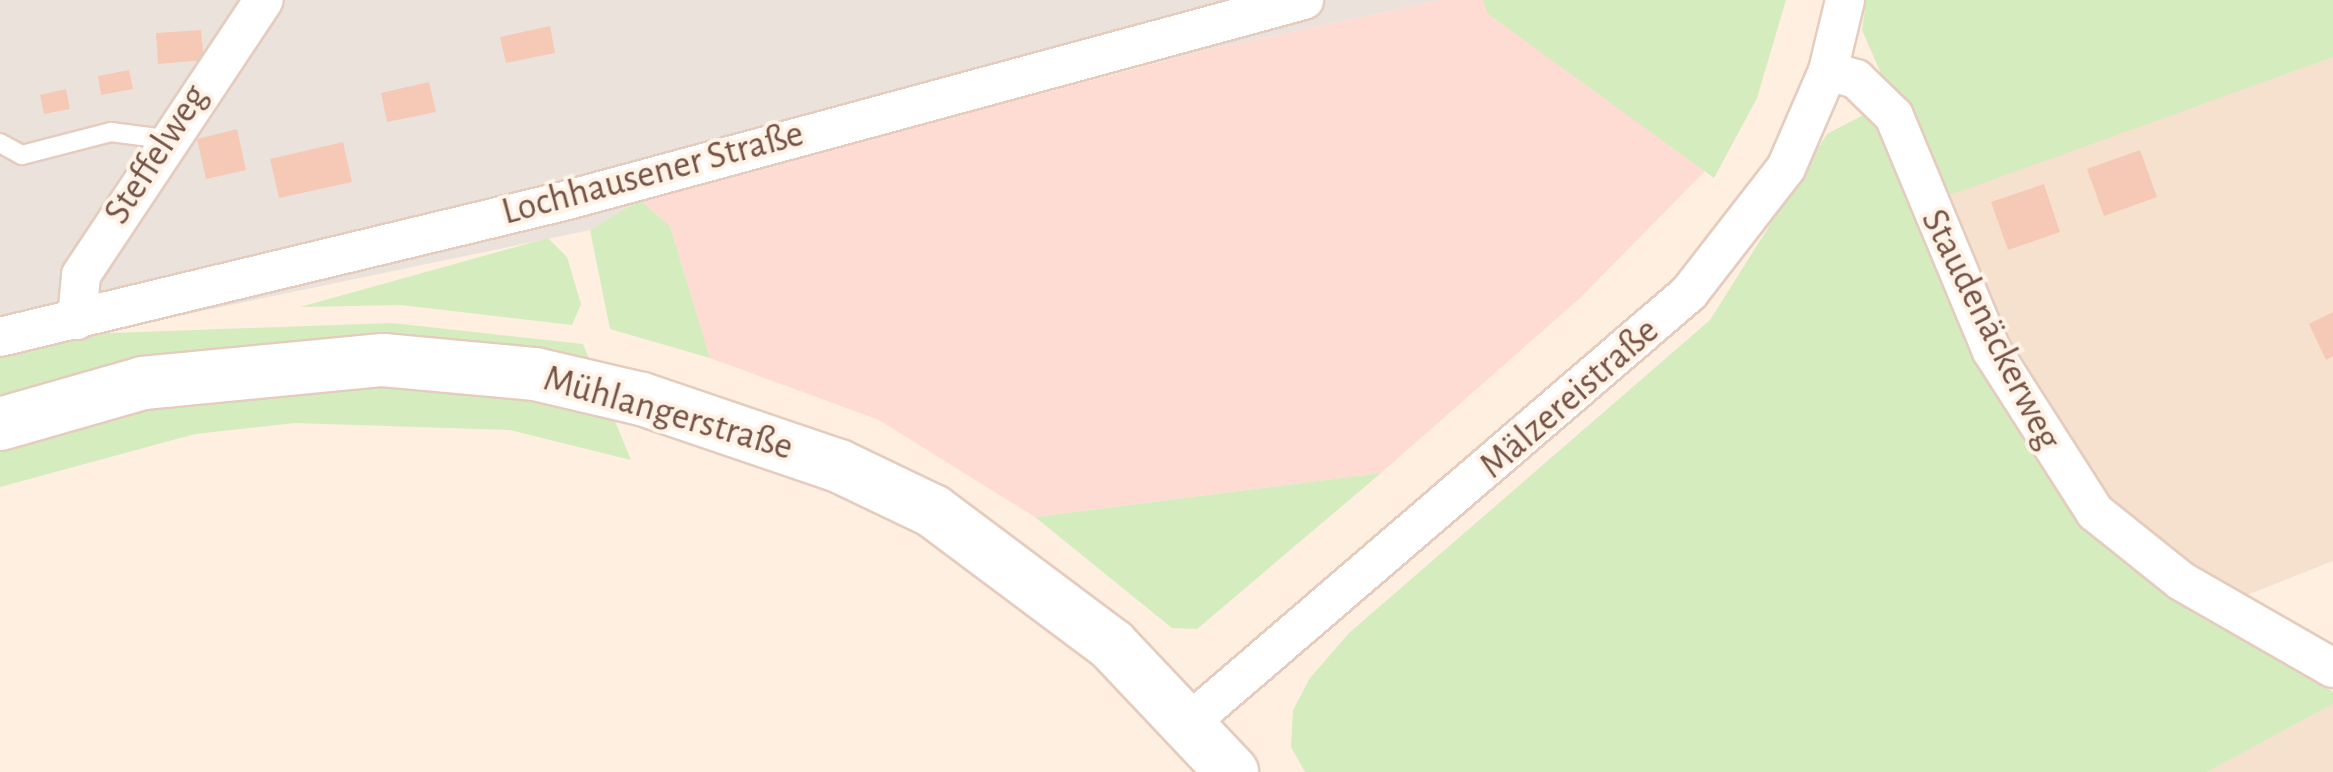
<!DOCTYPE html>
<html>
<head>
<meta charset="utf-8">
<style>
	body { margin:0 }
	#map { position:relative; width:2333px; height:772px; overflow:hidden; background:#feefe0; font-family:"Alegreya Sans",sans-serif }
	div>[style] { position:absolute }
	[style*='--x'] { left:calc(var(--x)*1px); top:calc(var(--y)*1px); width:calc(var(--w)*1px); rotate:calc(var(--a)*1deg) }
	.residential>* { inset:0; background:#f6e0ce }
	.commercial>* { inset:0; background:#ffdcd3 }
	.industrial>* { inset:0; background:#ece2dc }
	.green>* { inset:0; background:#d5ecbe }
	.building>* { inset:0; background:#f5c9b6 }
	.roads { filter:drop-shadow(2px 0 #e4ccbe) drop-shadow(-2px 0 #e4ccbe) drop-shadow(0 2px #e4ccbe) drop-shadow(0 -2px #e4ccbe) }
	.service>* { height:18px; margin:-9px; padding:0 9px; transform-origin:9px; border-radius:9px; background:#fff }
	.minor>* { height:38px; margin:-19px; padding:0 19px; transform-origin:19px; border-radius:19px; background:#fff }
	.secondary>* { height:52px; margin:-26px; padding:0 26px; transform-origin:26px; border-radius:26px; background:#fff }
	span { translate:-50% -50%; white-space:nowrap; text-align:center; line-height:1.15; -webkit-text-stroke:8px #fff3e7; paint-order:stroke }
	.street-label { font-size:38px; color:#765246 }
</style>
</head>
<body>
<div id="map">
	<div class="residential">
		<div style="clip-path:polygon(2333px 57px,2333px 561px,2237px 599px,2214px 618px,1991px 381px,1911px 207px)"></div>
		<div style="clip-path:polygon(2333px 704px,2333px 772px,2207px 772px)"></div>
	</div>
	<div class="commercial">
		<div style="clip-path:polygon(1442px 0,1483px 0,1488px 13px,1705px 171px,1580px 298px,1381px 473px,1035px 517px,879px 420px,710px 358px,670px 226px,640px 200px,1201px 51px)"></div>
	</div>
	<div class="industrial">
		<div style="clip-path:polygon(0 0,1442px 0,1201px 51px,763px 164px,640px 200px,590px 230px,0 353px)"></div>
	</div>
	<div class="green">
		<div style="clip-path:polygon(1483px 0,1786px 0,1757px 98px,1714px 178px,1487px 13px)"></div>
		<div style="clip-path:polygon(1866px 0,2333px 0,2333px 57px,1936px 200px,1862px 30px)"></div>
		<div style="clip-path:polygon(1867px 113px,1900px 159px,1911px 207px,1991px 381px,2214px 618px,2333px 692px,2333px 704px,2207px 772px,1305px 772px,1291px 747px,1293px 710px,1310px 678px,1349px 633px,1710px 320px,1827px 134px)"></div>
		<div style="clip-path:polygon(640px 200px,670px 226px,710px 358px,610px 329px,590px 230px)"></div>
		<div style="clip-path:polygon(548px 238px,567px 257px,581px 304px,572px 325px,401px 305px,300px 307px)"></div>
		<div style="clip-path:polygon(392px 323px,583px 344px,631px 460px,510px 430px,295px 423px,195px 434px,0 487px,0 353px,85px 334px)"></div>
		<div style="clip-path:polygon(1381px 473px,1197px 629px,1172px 628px,1035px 517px)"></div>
	</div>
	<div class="building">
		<div style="clip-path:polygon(550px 26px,555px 53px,506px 63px,500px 37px)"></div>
		<div style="clip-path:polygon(201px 30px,204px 60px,158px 64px,156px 33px)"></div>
		<div style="clip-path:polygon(129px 70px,133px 89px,101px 95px,98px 76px)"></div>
		<div style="clip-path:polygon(429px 82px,436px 112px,387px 122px,381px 93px)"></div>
		<div style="clip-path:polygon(66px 89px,70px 109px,44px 114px,40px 95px)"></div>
		<div style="clip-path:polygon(237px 129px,246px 170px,206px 179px,197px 139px)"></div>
		<div style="clip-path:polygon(343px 142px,352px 182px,279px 198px,270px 159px)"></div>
		<div style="clip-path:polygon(2140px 150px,2157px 197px,2104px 216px,2087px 169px)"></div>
		<div style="clip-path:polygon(2044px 184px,2060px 232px,2008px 250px,1991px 202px)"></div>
		<div style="clip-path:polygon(2333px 312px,2333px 356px,2326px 360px,2309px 324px)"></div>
	</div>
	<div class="roads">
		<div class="service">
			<div style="--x:0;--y:143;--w:25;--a:29"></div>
			<div style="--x:22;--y:155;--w:92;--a:-14.5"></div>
			<div style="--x:111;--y:132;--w:54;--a:7.4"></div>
		</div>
		<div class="minor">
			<div style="--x:1828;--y:71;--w:29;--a:16"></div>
			<div style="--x:1856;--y:79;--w:53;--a:44.2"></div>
			<div style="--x:1894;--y:116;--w:255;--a:67.4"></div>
			<div style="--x:1992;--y:351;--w:191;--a:57.4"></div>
			<div style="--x:2095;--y:512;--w:110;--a:38.7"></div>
			<div style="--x:2181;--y:581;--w:175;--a:29.8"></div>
			<div style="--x:77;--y:320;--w:45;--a:-84.9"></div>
			<div style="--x:81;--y:275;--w:330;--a:-56.4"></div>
			<div style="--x:0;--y:337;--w:580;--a:-13.56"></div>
			<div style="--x:564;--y:201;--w:767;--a:-15.2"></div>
			<div style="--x:1191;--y:721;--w:657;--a:-40.68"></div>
			<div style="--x:1689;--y:293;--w:158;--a:-52.2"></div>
			<div style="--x:1786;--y:168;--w:106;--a:-66.6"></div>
			<div style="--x:1828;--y:71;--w:73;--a:-76.5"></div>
		</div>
		<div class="secondary">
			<div style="--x:0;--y:424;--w:149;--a:-16"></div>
			<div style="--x:143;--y:383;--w:241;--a:-5.5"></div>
			<div style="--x:383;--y:360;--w:153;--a:5.3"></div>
			<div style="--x:535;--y:374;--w:110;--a:13.2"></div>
			<div style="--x:642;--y:399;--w:208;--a:18.8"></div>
			<div style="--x:839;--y:466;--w:104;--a:25.6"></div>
			<div style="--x:933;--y:511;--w:224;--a:36.8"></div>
			<div style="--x:1112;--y:645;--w:175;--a:46.6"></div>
		</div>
	</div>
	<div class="street-label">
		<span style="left:157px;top:155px;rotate:-57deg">Steffelweg</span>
		<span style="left:653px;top:174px;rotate:-15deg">Lochhausener Straße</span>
		<span style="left:1990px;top:330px;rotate:63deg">Staudenäckerweg</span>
		<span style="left:1570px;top:399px;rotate:-41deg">Mälzereistraße</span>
		<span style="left:668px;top:414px;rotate:16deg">Mühlangerstraße</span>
	</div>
</div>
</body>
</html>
